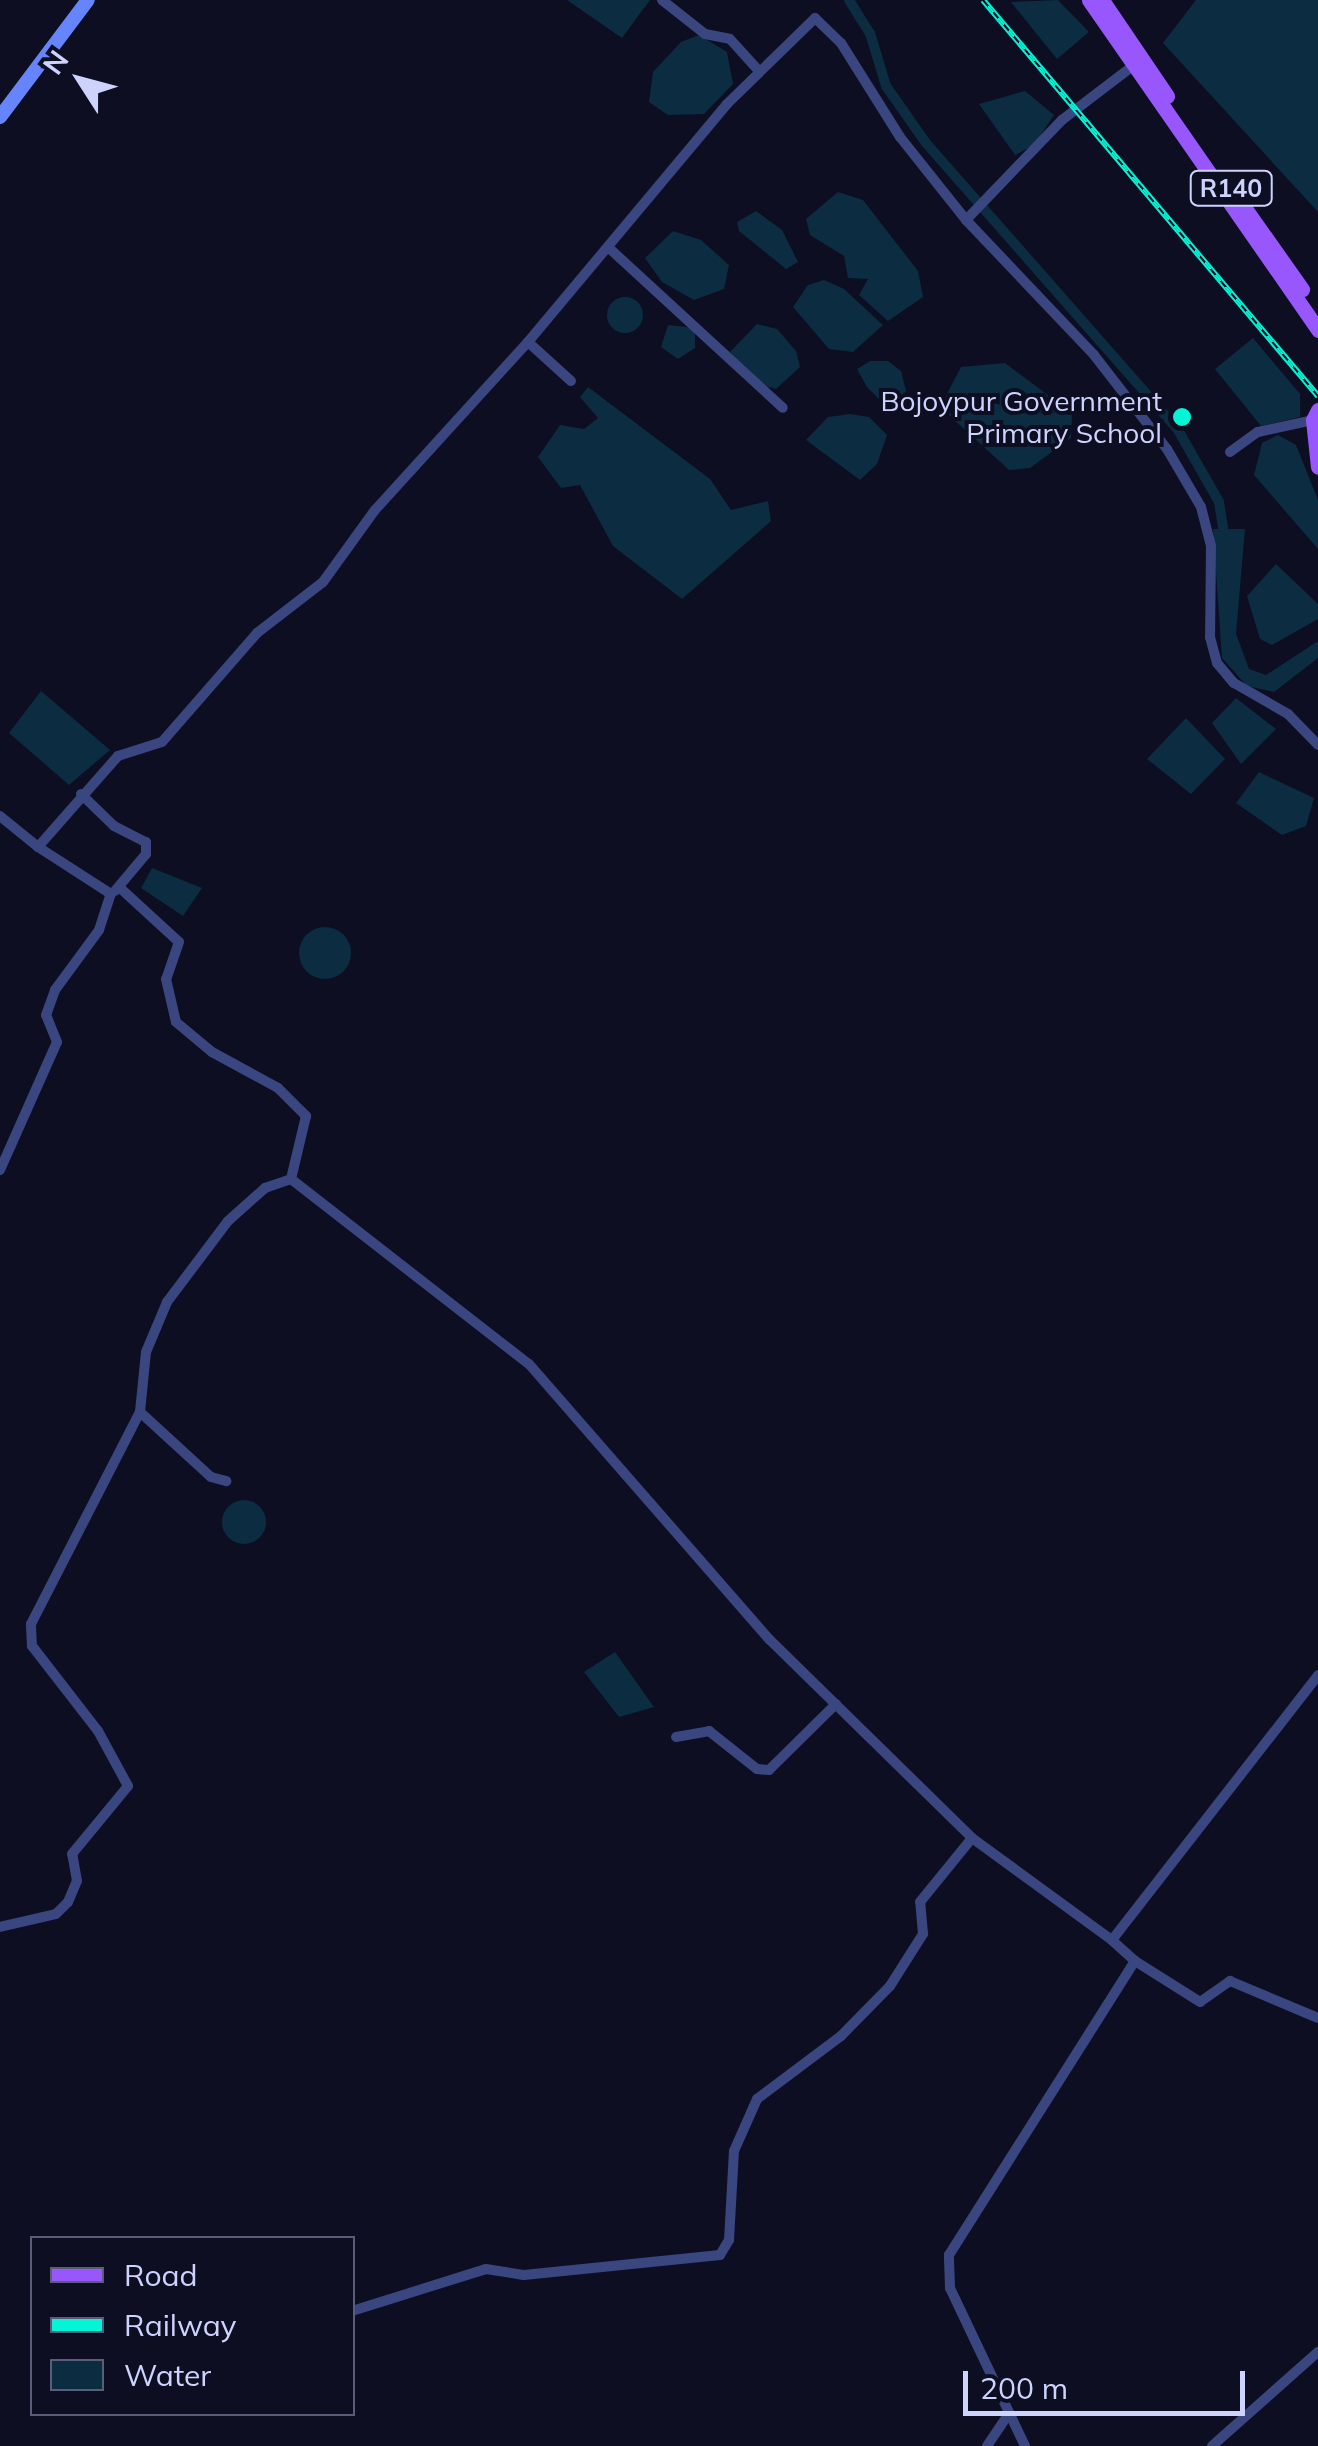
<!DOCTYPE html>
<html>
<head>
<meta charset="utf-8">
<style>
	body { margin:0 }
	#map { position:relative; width:1318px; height:2446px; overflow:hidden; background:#0d0e21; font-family:Mulish,sans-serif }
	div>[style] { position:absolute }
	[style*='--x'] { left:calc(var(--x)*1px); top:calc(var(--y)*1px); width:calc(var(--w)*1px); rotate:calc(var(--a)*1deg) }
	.water>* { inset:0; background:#0c2c41 }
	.round { border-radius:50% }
	.canal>* { height:10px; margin:-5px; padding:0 5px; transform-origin:5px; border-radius:5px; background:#0c2c41 }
	.minor>* { height:10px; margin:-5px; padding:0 5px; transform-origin:5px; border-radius:5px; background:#39467f }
	.secondary>* { height:14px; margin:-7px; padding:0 7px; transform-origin:7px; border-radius:7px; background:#6685fd }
	.primary>* { height:15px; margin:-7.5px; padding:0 7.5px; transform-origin:7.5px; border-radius:7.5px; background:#9857fd }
	.rail>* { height:6px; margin-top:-3px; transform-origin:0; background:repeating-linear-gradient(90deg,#0d0e21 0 8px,#03f5d5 0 16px); box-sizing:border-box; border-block:2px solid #03f5d5 }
	.dots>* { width:28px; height:28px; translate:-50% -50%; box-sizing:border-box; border:5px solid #0d0e21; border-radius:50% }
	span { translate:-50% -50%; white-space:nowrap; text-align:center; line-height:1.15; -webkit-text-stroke:8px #0d0e21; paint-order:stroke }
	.shield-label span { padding:2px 8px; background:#0d0e21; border:2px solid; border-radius:8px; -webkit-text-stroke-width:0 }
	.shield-label { font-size:25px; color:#ced3fe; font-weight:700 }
	.poi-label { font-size:28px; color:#ced3fe }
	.right { translate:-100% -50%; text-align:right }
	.legend { position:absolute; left:30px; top:2236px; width:325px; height:180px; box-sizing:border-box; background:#0d0e21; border:2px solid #5a5d79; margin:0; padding:12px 18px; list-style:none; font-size:30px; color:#ced3fe }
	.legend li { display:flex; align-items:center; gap:20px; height:50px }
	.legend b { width:50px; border:2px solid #5a5d79 }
	.north { position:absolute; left:30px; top:30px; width:100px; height:100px; -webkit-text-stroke:8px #0d0e21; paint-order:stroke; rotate:306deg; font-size:28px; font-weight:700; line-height:40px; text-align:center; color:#ced3fe }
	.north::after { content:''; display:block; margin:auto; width:35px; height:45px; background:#ced3fe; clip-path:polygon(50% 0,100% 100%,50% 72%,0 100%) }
	.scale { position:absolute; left:963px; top:2371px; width:282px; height:45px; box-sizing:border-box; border:5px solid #ced3fe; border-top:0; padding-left:12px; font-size:30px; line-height:35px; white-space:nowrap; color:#ced3fe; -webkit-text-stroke:8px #0d0e21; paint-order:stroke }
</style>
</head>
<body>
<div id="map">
	<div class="water">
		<div style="clip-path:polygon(567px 0,650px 0,622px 38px)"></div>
		<div style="clip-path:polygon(1058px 0,1089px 32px,1057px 59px,1011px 2px)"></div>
		<div style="clip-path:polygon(1196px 0,1318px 0,1318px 212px,1163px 43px)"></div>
		<div style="clip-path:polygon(699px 35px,727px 52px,733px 84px,704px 114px,668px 115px,649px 102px,653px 72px,681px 42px)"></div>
		<div style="clip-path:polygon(1025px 91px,1054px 115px,1034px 145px,1015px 155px,979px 104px)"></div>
		<div style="clip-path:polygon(838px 192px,863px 200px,918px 271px,923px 297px,888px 321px,859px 295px,868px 279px,848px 278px,844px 256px,810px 235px,806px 219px)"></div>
		<div style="clip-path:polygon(756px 211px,782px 230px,798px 262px,786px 269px,739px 231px,737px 222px)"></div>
		<div style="clip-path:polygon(673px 231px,701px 240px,729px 265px,724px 289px,694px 300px,662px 282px,645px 258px)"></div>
		<div style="clip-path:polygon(824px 280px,844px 289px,883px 325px,853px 352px,829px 349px,793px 307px,808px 285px)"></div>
		<div class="round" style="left:607px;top:297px;width:36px;height:36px"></div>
		<div style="clip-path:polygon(757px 324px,777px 329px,796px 351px,800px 367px,776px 389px,758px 384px,730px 352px)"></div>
		<div style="clip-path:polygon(668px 325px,695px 328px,695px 348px,678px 359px,661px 347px)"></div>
		<div style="clip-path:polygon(1253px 338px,1300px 394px,1300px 417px,1261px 426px,1215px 369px)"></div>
		<div style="clip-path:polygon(870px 361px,888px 361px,901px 371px,906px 391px,897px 402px,879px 399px,867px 387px,857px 369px)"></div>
		<div style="clip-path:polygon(1005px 363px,1072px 413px,1071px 438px,1030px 468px,1009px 470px,940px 407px,961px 367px)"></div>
		<div style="clip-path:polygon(588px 387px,710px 479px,731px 510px,768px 501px,771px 521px,682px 599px,613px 546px,580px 485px,561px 488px,538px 457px,560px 425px,584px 429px,598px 418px,580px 397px)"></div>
		<div style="clip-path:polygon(850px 414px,869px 417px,887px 435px,877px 464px,860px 480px,806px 440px,828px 417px)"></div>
		<div style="clip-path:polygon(1278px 435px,1296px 445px,1318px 500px,1318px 549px,1254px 475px,1262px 443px)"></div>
		<div style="clip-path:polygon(1213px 529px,1245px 529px,1236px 634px,1249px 669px,1266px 675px,1318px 641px,1318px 658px,1274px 692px,1247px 686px,1222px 658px)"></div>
		<div style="clip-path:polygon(1276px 564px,1318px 604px,1318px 619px,1272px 645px,1260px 639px,1247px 596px)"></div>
		<div style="clip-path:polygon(41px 691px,110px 750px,69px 785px,9px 733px)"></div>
		<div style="clip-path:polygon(1236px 698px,1276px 729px,1241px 764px,1212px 723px)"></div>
		<div style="clip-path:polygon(1186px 718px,1225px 759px,1191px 794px,1147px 759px)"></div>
		<div style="clip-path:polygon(1259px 772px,1314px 798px,1306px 826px,1282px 835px,1236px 803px)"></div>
		<div style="clip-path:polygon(152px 868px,202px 888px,183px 916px,141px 888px)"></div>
		<div class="round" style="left:299px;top:927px;width:52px;height:52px"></div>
		<div class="round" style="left:222px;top:1500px;width:44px;height:44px"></div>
		<div style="clip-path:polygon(615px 1652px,654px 1707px,619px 1717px,584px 1672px)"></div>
	</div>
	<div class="canal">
		<div style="--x:849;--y:0;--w:39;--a:58"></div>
		<div style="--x:870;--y:33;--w:55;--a:73.2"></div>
		<div style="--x:886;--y:86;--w:70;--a:54.9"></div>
		<div style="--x:926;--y:143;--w:382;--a:48.7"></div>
		<div style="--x:1178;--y:430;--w:83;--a:60.3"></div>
		<div style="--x:1219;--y:502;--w:36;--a:81"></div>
	</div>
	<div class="minor">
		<div style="--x:662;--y:0;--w:55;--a:38.3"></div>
		<div style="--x:705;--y:34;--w:25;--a:11"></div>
		<div style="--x:730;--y:39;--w:43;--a:47.8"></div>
		<div style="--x:966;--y:220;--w:139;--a:-46.2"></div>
		<div style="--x:1062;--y:120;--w:89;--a:-37.3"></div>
		<div style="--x:609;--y:248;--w:236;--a:42.6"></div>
		<div style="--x:528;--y:342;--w:58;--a:42.2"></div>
		<div style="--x:1230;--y:452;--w:34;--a:-36"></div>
		<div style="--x:1258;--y:432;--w:56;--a:-12.3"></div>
		<div style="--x:81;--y:794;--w:46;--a:44.1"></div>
		<div style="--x:114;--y:826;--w:36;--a:27"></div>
		<div style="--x:146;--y:842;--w:12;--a:90"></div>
		<div style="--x:146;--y:854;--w:48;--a:130"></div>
		<div style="--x:0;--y:816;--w:49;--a:39.2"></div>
		<div style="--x:119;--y:887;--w:81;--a:42.5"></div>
		<div style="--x:179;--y:942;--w:39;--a:109"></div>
		<div style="--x:166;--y:979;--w:44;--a:76.9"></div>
		<div style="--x:176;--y:1022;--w:47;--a:39.8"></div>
		<div style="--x:212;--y:1052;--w:75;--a:28.6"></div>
		<div style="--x:278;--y:1088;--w:40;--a:45"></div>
		<div style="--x:306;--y:1116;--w:65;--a:103.4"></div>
		<div style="--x:291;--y:1179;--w:301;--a:37.9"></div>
		<div style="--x:529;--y:1364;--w:366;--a:48.9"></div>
		<div style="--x:770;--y:1640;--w:283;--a:44.4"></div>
		<div style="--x:972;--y:1838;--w:173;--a:36.1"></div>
		<div style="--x:0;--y:1170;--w:140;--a:-66"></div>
		<div style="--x:57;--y:1042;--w:29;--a:-112"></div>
		<div style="--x:46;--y:1015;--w:27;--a:-70"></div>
		<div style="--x:55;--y:990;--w:74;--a:-53.7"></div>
		<div style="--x:99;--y:930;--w:38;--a:-72"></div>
		<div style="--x:111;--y:894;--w:87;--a:-147.2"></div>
		<div style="--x:38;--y:847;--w:121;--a:-48.7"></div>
		<div style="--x:118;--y:756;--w:46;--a:-17.7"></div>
		<div style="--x:162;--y:742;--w:145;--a:-48.9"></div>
		<div style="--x:257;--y:633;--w:83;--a:-37.7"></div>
		<div style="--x:323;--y:582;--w:89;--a:-54.2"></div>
		<div style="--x:375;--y:510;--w:227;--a:-47.7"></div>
		<div style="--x:528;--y:342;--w:310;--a:-50.1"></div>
		<div style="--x:727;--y:104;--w:123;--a:-44.3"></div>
		<div style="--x:815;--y:18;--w:36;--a:44"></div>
		<div style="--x:841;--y:43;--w:111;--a:57.9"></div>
		<div style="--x:900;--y:137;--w:106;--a:51.5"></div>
		<div style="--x:966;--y:220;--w:186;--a:46.5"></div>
		<div style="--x:1094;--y:355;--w:119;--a:52.2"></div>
		<div style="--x:1167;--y:449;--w:67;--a:59.6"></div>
		<div style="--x:1201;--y:507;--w:40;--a:75.6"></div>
		<div style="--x:1211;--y:546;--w:91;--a:90.6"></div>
		<div style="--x:1210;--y:637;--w:27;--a:75"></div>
		<div style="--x:1217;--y:663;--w:26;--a:50"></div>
		<div style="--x:1234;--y:683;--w:62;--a:29.9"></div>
		<div style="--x:1288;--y:714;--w:43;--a:45.9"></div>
		<div style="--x:140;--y:1412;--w:96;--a:42.5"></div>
		<div style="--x:211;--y:1477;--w:16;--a:15"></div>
		<div style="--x:676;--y:1737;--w:34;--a:-10"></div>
		<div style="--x:709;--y:1731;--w:61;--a:38.4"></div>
		<div style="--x:757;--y:1769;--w:12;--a:5"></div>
		<div style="--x:769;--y:1770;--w:94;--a:-44.6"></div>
		<div style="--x:0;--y:1927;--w:57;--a:-13.1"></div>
		<div style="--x:56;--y:1914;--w:17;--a:-45"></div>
		<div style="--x:68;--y:1902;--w:23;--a:-67"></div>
		<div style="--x:77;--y:1881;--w:27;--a:-100"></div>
		<div style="--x:72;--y:1854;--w:88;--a:-50.5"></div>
		<div style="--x:128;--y:1786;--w:63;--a:-118.6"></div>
		<div style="--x:98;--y:1731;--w:108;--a:-127.8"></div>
		<div style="--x:32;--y:1646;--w:22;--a:-93"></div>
		<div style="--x:31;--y:1624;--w:238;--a:-62.8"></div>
		<div style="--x:140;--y:1412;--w:60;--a:-84.3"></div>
		<div style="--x:146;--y:1352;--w:54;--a:-67.2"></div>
		<div style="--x:167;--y:1302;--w:101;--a:-53"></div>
		<div style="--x:228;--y:1221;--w:50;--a:-41.7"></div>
		<div style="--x:265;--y:1188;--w:28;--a:-19"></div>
		<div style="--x:1135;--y:1961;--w:77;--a:32.2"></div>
		<div style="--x:1200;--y:2002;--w:37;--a:-35"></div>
		<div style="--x:1230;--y:1981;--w:95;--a:22.8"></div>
		<div style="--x:352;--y:2311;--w:140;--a:-17.4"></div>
		<div style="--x:486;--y:2269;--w:38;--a:9"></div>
		<div style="--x:524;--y:2275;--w:197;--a:-5.8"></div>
		<div style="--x:720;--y:2255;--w:17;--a:-59"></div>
		<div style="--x:729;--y:2240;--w:89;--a:-86.8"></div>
		<div style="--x:734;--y:2151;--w:57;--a:-66.1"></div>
		<div style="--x:757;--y:2099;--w:105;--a:-36.9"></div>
		<div style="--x:841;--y:2036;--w:70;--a:-45.6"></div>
		<div style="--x:890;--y:1986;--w:62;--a:-57.6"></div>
		<div style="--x:923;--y:1934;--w:32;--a:-95"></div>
		<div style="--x:920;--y:1902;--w:82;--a:-50.9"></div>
		<div style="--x:987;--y:2446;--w:37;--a:-56"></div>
		<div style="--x:1025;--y:2446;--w:175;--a:-115.4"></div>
		<div style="--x:950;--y:2288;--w:33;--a:-92"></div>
		<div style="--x:949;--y:2255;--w:348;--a:-57.7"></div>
		<div style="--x:1135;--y:1961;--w:31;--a:-138"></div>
		<div style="--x:1112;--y:1940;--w:336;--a:-52.1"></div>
		<div style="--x:1212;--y:2446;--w:142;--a:-41.6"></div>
	</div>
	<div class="secondary">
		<div style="--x:0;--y:117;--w:146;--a:-53.1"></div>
	</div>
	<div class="primary">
		<div style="--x:1089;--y:0;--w:402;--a:55.2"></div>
		<div style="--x:1102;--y:0;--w:116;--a:55.9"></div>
		<div style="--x:1237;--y:197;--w:113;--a:54.8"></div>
		<div style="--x:1318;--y:410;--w:11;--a:117"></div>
		<div style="--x:1313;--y:420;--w:47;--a:83.9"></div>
	</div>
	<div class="rail">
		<div style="--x:983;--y:0;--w:519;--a:49.77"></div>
	</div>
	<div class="dots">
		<div style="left:1182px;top:417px;background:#03f5d5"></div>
	</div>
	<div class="shield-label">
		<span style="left:1231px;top:188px">R140</span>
	</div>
	<div class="poi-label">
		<span class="right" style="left:1162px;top:417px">Bojoypur Government<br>Primary School</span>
	</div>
	<ul class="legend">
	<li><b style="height:12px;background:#9857fd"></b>Road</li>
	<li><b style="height:12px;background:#03f5d5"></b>Railway</li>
	<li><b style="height:28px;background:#0c2c41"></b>Water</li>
	</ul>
	<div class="north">N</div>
	<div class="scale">200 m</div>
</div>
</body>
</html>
